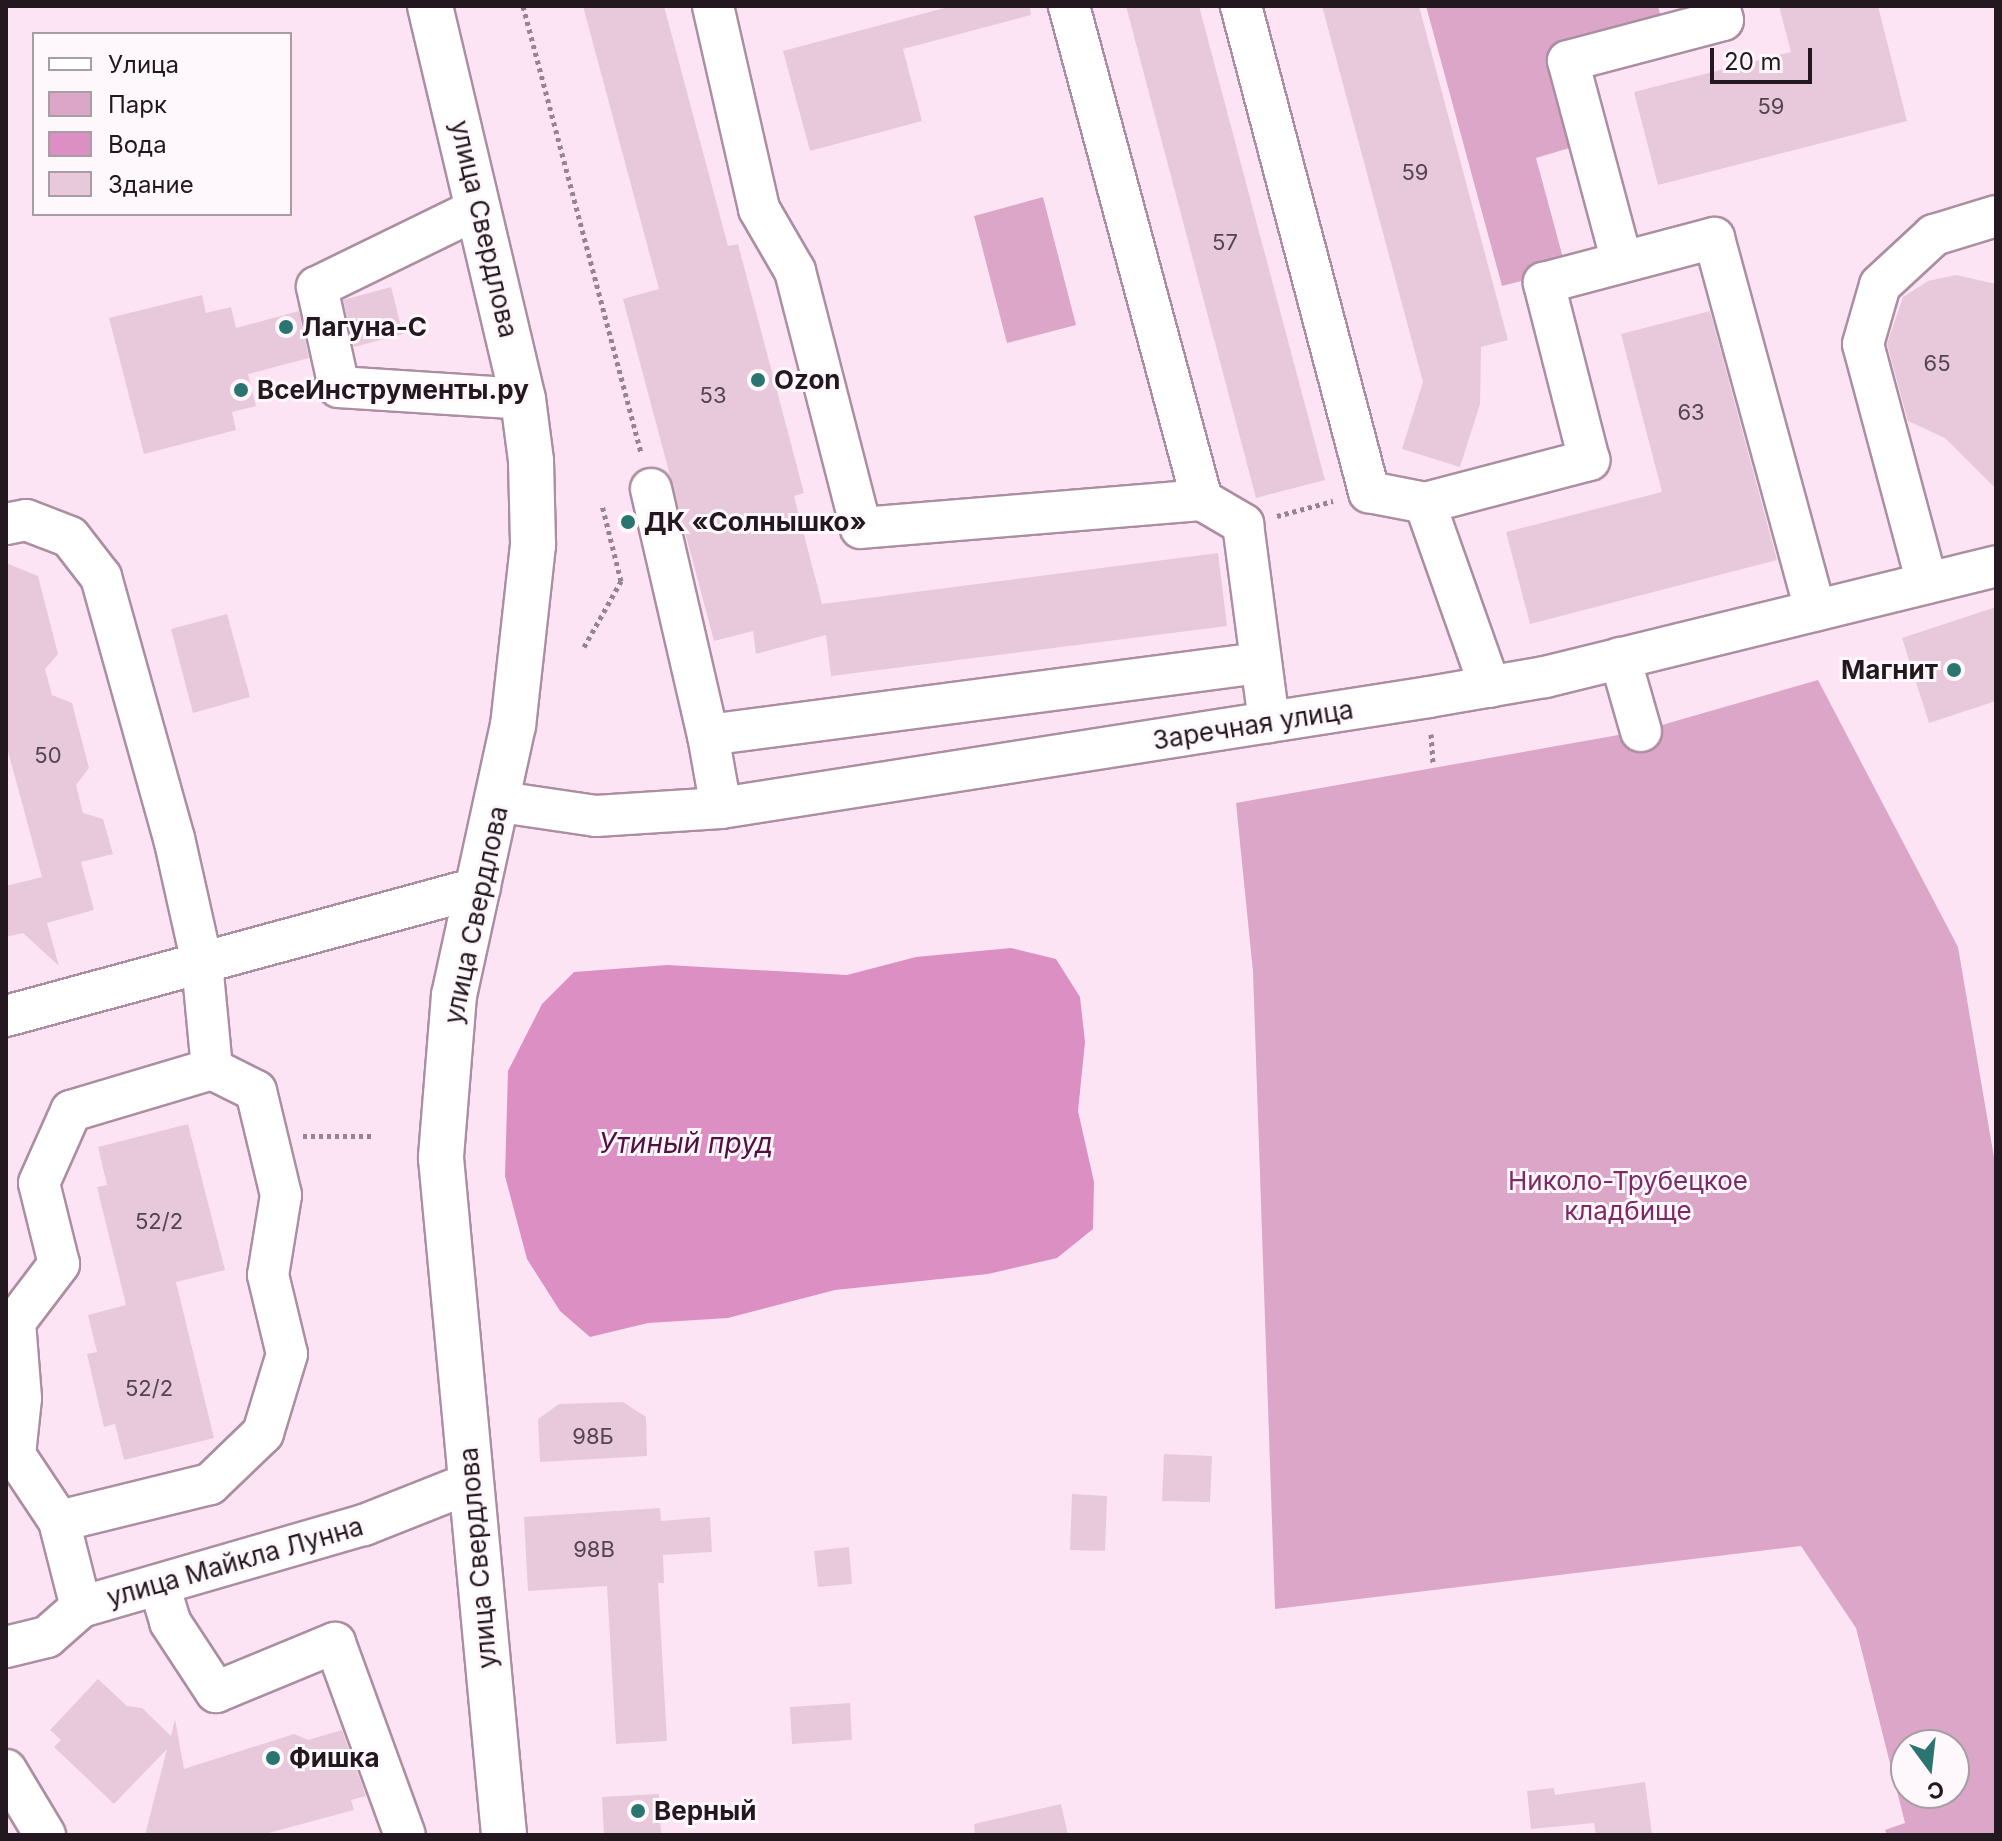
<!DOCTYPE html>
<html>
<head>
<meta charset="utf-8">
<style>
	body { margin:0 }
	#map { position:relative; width:2002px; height:1841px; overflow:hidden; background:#fde4f4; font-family:Inter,sans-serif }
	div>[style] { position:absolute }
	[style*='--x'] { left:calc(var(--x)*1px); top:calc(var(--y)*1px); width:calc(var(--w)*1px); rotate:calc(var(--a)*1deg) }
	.green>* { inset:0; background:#dca6c9 }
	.water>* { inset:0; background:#db8fc2 }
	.building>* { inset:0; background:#e8c9dc }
	.path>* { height:5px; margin-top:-2.5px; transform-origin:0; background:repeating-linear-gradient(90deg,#968490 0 4px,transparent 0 8px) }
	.roads { filter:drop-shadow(2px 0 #ab8ea1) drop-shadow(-2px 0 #ab8ea1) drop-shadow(0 2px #ab8ea1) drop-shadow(0 -2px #ab8ea1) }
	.minor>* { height:40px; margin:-20px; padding:0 20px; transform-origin:20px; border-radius:20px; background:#fff }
	.major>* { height:44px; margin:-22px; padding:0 22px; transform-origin:22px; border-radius:22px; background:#fff }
	.dots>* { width:22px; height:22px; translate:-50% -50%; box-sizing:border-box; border:4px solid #fef7fb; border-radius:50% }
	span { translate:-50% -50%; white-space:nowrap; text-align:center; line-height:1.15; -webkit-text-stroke:6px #fef7fb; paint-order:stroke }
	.number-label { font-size:22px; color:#54444e }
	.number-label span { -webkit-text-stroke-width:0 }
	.street-label { font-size:26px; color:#23181f }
	.poi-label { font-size:26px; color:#23181f; font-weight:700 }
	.left { translate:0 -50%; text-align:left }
	.right { translate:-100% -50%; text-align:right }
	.park-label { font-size:26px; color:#7f2868 }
	.water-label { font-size:28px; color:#520f42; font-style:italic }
	.frame { position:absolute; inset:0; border:8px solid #23181f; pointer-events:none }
	.legend { position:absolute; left:32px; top:32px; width:260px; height:184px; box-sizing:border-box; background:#fef7fb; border:2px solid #a69ea3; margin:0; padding:10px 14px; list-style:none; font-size:24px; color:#23181f }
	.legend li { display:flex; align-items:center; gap:16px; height:40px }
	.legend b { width:40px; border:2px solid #a69ea3 }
	.north { position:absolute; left:1890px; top:1729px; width:80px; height:80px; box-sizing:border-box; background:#fef7fb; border:2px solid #a69ea3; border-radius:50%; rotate:165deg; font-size:22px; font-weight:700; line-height:32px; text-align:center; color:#23181f }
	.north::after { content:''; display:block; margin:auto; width:28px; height:36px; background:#2b7570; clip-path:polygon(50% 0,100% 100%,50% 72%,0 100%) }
	.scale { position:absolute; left:1710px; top:48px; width:102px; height:36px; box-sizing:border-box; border:4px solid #23181f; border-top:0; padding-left:10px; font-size:24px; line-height:28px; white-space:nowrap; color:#23181f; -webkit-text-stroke:6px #fef7fb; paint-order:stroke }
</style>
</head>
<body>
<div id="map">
	<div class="green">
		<div style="clip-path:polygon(1426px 6px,1658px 6px,1663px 25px,1559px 53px,1583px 144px,1536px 158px,1566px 269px,1502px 286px)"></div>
		<div style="clip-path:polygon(1043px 197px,1076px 325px,1007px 343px,974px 216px)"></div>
		<div style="clip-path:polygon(evenodd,1818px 680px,1958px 947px,1996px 1169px,1996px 1835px,1887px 1835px,1885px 1830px,1905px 1823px,1856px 1628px,1801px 1546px,1275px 1609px,1253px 972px,1236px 803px,1641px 731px,1818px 680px,1906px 1745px,1954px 1745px,1954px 1793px,1906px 1793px,1906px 1745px)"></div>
	</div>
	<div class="water">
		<div style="clip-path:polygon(1011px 948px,1056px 959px,1080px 997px,1085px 1042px,1078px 1111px,1094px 1182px,1093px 1229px,1057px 1258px,988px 1274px,835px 1290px,728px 1318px,648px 1323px,590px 1337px,560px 1311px,527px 1259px,505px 1176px,508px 1071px,542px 1004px,574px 972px,667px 965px,847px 975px,916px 957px)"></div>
	</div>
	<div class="building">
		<div style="clip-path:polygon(583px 6px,664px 6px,728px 246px,738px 244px,804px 493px,794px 496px,822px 604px,1218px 553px,1227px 626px,831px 676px,826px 635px,756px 654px,753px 631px,714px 641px,623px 299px,659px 289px)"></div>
		<div style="clip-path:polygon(952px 6px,1030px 6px,1031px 15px,903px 49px,922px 121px,810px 151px,783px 51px)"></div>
		<div style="clip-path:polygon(1126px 6px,1199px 6px,1325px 480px,1256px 498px)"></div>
		<div style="clip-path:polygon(1322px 6px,1419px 6px,1508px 340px,1481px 347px,1480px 404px,1460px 467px,1402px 449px,1423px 382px)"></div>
		<div style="clip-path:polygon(1779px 6px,1878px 6px,1907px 121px,1658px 185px,1634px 92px,1791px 52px)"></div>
		<div style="clip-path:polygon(1956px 275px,1996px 284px,1996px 489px,1945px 438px,1908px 421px,1887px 344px,1903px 297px,1928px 281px)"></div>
		<div style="clip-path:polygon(391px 287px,403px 334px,354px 347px,343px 300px)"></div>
		<div style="clip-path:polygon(202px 295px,206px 313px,231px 307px,236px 328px,299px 311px,309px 358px,248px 374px,256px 406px,232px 412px,236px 430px,144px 454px,109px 318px)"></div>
		<div style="clip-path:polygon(1710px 311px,1777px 560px,1530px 624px,1506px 532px,1662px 492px,1621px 334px)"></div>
		<div style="clip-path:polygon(6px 563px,38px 576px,58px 654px,45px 669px,52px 695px,72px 703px,89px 768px,76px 785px,83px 813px,103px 819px,113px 854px,81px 862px,94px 910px,47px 923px,59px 966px,23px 933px,6px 937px,6px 886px,42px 877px,6px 744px)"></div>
		<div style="clip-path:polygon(1996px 607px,1996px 701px,1929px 723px,1902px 638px)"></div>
		<div style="clip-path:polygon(227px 614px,250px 697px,193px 713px,171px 629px)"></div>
		<div style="clip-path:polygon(188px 1124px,225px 1270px,176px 1282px,214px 1438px,124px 1460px,115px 1424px,104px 1427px,87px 1354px,97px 1352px,88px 1315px,126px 1305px,97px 1187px,107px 1185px,98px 1147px)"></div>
		<div style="clip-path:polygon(623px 1402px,646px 1417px,647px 1456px,540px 1462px,538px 1419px,559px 1404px)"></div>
		<div style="clip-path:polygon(1164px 1454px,1212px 1456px,1210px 1502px,1162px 1501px)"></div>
		<div style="clip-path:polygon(1072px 1494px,1107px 1496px,1105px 1551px,1070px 1550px)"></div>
		<div style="clip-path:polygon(660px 1508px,661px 1521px,710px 1517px,712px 1552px,663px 1555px,664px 1583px,658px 1583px,667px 1741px,616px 1744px,607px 1586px,528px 1591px,524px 1517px)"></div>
		<div style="clip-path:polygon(849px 1547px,852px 1584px,818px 1587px,814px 1551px)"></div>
		<div style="clip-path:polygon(98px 1679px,127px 1706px,142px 1708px,171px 1736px,175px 1719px,184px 1769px,294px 1734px,308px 1740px,342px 1730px,366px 1796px,351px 1800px,354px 1810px,261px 1835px,145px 1835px,167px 1749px,114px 1804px,54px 1747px,61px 1740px,50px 1730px)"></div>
		<div style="clip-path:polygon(850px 1703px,852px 1740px,792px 1744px,790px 1707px)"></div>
		<div style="clip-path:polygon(1645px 1782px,1652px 1835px,1596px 1835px,1594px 1823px,1531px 1829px,1527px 1791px,1554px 1788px,1555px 1795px)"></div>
		<div style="clip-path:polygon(659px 1794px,661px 1835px,604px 1835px,602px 1797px)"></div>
		<div style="clip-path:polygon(1061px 1804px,1068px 1835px,975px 1835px,974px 1824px)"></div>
	</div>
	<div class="path">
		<div style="--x:523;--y:6;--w:463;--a:75.2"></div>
		<div style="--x:1277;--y:516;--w:58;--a:-15"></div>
		<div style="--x:584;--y:647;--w:76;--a:-60.7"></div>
		<div style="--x:621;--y:581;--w:78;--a:-104"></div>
		<div style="--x:1431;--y:734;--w:31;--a:86"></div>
		<div style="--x:303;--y:1136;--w:71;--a:0"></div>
	</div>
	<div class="roads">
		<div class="minor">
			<div style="--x:713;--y:6;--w:208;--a:77.2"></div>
			<div style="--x:759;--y:209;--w:72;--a:59.9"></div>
			<div style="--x:795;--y:271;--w:265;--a:75.6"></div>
			<div style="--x:861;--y:528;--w:342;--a:-4.7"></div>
			<div style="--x:1069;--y:6;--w:512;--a:74.93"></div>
			<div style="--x:1202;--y:500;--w:48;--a:30.3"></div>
			<div style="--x:1243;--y:524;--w:200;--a:82.5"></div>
			<div style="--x:1241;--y:6;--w:503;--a:75.24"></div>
			<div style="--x:1369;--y:492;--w:57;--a:11.1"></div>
			<div style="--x:479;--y:208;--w:180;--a:154"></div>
			<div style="--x:317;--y:287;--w:102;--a:77.6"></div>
			<div style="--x:339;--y:387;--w:184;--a:3.7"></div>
			<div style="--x:1622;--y:262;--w:208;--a:-105"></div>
			<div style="--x:1568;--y:61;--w:160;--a:-14.8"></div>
			<div style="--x:1723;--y:20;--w:15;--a:-106"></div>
			<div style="--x:651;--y:489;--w:253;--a:77"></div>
			<div style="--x:6;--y:524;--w:20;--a:-11"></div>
			<div style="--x:26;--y:520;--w:47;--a:21.1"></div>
			<div style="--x:70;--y:537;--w:51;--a:52.2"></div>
			<div style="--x:101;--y:577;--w:271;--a:74.4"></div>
			<div style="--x:174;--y:838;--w:128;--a:77.4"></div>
			<div style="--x:202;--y:963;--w:106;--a:84.6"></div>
			<div style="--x:1927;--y:583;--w:247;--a:-105"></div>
			<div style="--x:1863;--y:344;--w:61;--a:-73.9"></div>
			<div style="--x:1880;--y:285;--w:74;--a:-42.8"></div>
			<div style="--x:1934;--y:235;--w:65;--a:-17"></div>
			<div style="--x:1620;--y:658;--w:76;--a:74"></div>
			<div style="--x:1490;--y:687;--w:195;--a:-109.5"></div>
			<div style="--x:1425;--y:503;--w:170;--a:-14.7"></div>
			<div style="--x:1589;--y:460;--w:183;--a:-104.3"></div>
			<div style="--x:1544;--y:283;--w:176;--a:-14.8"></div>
			<div style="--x:1714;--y:238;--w:386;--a:74.8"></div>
			<div style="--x:501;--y:802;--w:96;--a:8.4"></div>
			<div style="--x:596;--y:816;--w:125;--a:-3.7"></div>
			<div style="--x:721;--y:808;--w:717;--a:-8.91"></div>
			<div style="--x:1429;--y:697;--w:118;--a:-9.8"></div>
			<div style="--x:1545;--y:677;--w:464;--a:-13.8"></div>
			<div style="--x:721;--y:808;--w:74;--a:-100.1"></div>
			<div style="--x:708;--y:735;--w:556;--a:-7.44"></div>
			<div style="--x:6;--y:1016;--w:491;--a:-15.2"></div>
			<div style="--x:15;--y:1455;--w:57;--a:-84"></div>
			<div style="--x:21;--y:1398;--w:76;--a:-94.5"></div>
			<div style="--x:15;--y:1322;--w:73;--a:-52.8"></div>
			<div style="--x:59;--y:1264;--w:83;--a:-103.9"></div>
			<div style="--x:39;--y:1183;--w:79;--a:-66"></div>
			<div style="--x:71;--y:1111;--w:147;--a:-16.6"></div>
			<div style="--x:212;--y:1069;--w:49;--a:26.6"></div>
			<div style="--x:256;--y:1091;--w:107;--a:76.5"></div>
			<div style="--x:281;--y:1195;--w:81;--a:99.2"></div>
			<div style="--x:268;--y:1275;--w:81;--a:76.5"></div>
			<div style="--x:287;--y:1354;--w:83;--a:106.9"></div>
			<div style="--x:263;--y:1433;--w:74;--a:136.1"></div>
			<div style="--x:210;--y:1484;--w:155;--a:166.2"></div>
			<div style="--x:6;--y:1458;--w:9;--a:-18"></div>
			<div style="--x:15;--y:1455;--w:79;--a:56.3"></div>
			<div style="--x:59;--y:1521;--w:89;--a:75.7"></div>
			<div style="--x:159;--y:1585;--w:39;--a:73"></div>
			<div style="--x:170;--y:1622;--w:84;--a:56.7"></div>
			<div style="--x:216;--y:1692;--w:129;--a:-22.4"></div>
			<div style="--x:335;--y:1643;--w:204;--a:70"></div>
			<div style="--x:6;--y:1647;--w:42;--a:-13.7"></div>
			<div style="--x:47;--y:1637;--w:45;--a:-41.4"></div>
			<div style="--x:81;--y:1607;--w:295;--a:-16.2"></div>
			<div style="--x:364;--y:1525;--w:114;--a:-21.6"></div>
			<div style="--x:6;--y:1770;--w:76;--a:59"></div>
		</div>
		<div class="major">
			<div style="--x:430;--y:6;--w:404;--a:76.7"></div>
			<div style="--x:523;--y:399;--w:63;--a:82.6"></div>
			<div style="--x:531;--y:461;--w:84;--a:88.6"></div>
			<div style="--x:533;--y:545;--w:181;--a:96.3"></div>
			<div style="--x:513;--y:725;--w:276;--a:102.3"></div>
			<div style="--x:454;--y:995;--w:164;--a:94.6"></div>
			<div style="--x:441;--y:1158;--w:680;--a:84.68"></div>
		</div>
	</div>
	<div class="dots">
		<div style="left:286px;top:327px;background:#2b7570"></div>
		<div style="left:758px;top:380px;background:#2b7570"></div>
		<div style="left:241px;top:390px;background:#2b7570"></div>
		<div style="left:628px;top:522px;background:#2b7570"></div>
		<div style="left:1954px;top:670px;background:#2b7570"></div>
		<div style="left:273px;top:1758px;background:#2b7570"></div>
		<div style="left:638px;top:1811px;background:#2b7570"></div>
	</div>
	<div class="number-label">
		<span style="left:1771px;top:107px">59</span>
		<span style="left:1415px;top:173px">59</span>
		<span style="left:1225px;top:243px">57</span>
		<span style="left:1937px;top:364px">65</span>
		<span style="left:713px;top:396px">53</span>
		<span style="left:1691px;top:413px">63</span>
		<span style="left:48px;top:756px">50</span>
		<span style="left:159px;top:1222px">52/2</span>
		<span style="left:149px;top:1389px">52/2</span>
		<span style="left:593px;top:1437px">98Б</span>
		<span style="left:594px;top:1550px">98В</span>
	</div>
	<div class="street-label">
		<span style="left:484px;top:229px;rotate:77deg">улица Свердлова</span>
		<span style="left:1253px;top:725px;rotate:-9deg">Заречная улица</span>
		<span style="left:476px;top:915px;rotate:-78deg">улица Свердлова</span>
		<span style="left:478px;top:1558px;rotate:-95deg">улица Свердлова</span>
		<span style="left:235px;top:1562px;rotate:-16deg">улица Майкла Лунна</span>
	</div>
	<div class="poi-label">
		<span class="left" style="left:302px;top:327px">Лагуна-С</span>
		<span class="left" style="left:774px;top:380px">Ozon</span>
		<span class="left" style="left:257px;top:390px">ВсеИнструменты.ру</span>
		<span class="left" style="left:644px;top:522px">ДК «Солнышко»</span>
		<span class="right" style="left:1938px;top:670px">Магнит</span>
		<span class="left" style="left:289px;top:1758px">Фишка</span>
		<span class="left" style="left:654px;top:1811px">Верный</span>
	</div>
	<div class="park-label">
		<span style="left:1628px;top:1196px">Николо-Трубецкое<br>кладбище</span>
	</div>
	<div class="water-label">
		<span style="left:686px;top:1143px">Утиный пруд</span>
	</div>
	<div class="frame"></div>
	<ul class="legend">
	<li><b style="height:10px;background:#fff"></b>Улица</li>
	<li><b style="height:22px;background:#dca6c9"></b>Парк</li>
	<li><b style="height:22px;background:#db8fc2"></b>Вода</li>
	<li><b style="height:22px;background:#e8c9dc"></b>Здание</li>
	</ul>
	<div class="north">С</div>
	<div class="scale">20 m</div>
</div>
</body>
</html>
